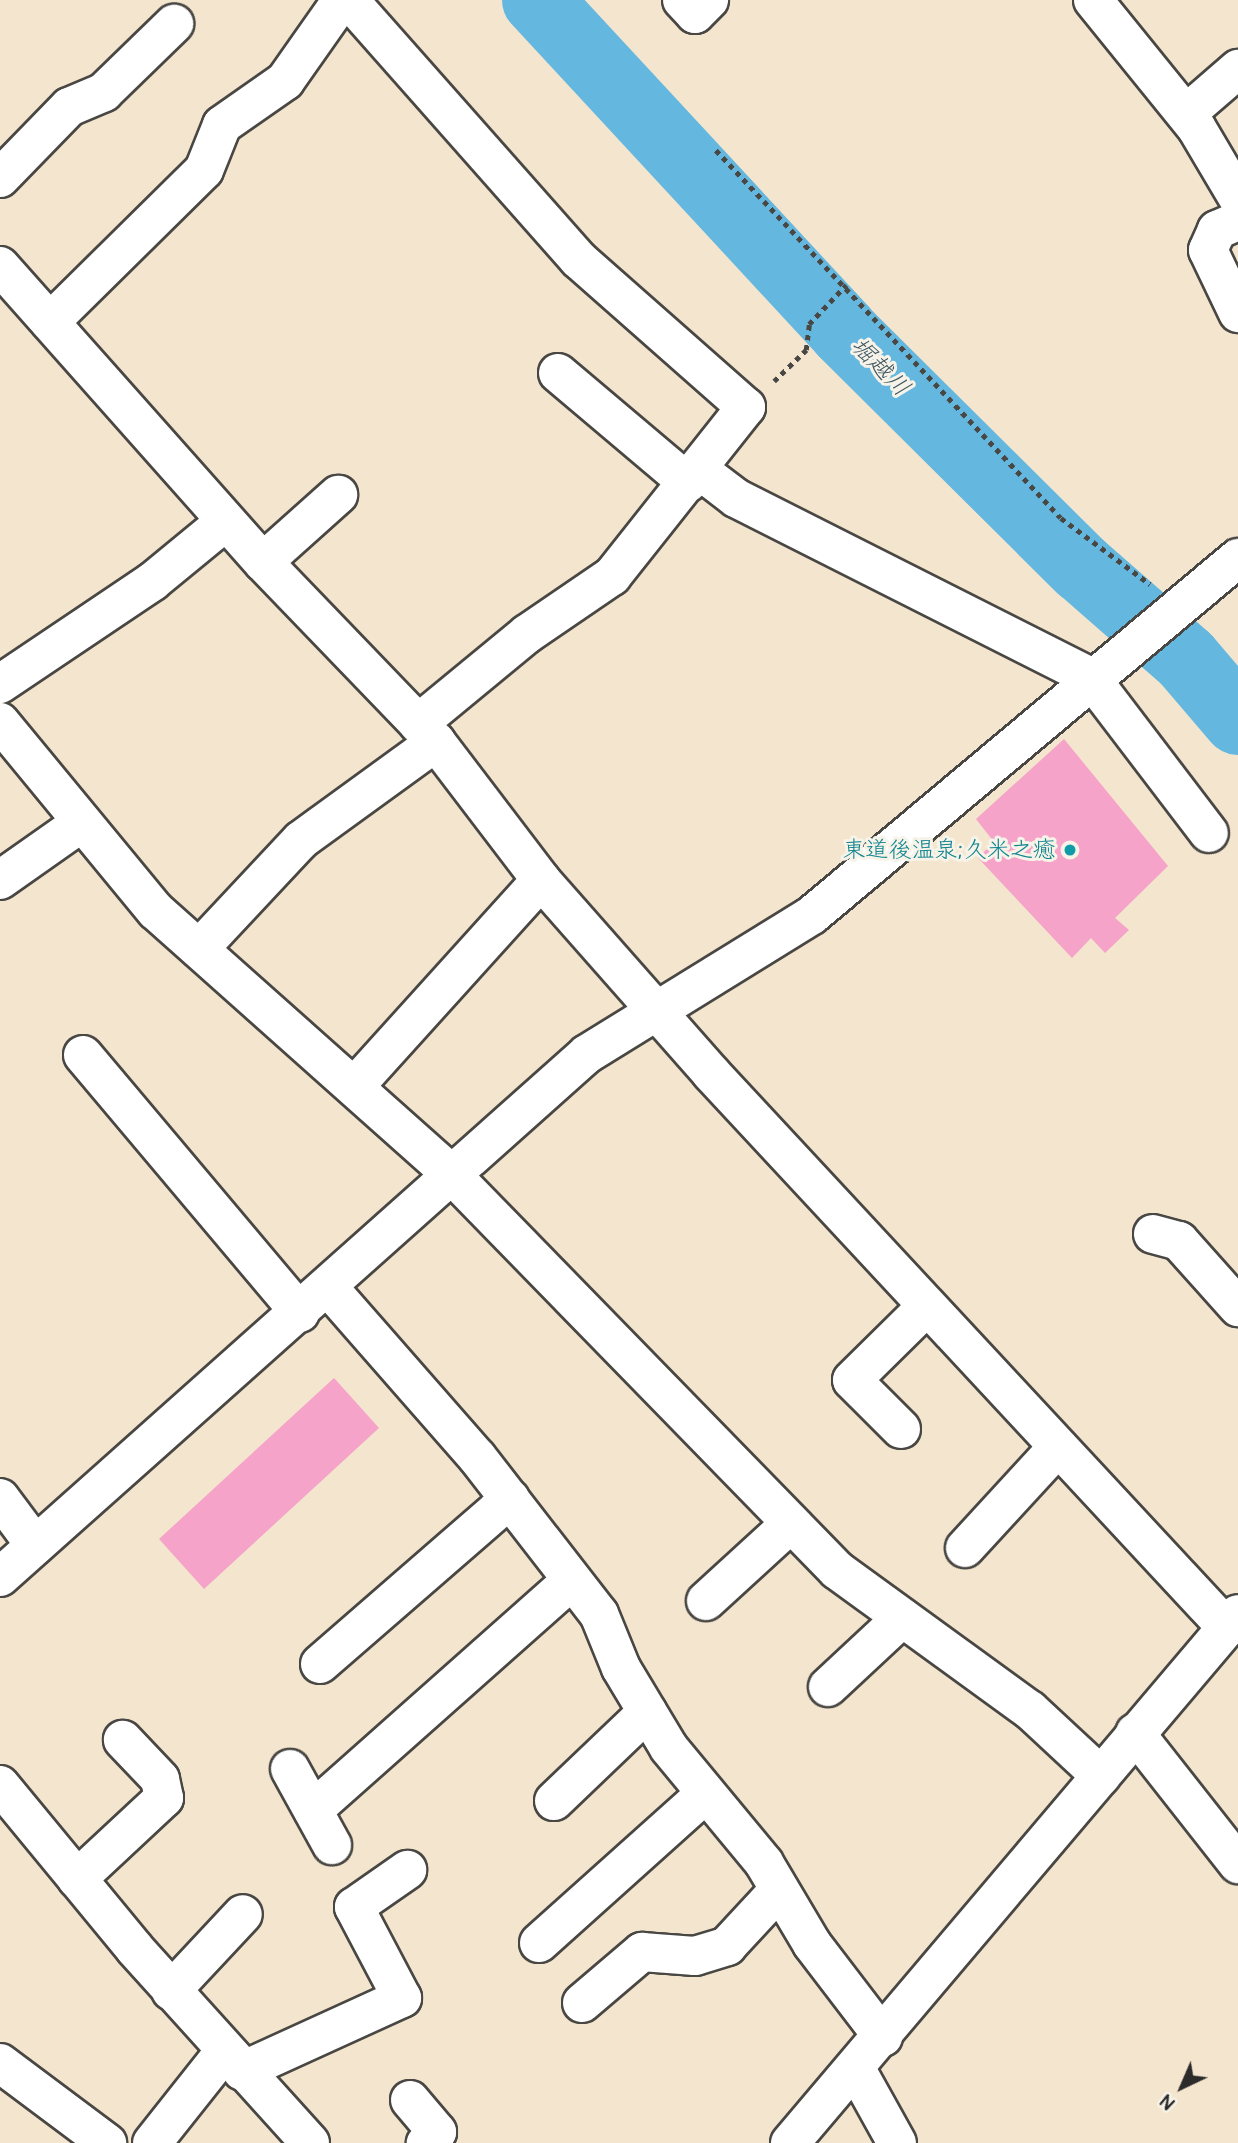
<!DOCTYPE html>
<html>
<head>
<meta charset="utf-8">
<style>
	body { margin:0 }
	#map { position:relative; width:1238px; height:2143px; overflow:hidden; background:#f4e5ce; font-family:Pangolin,"Klee One",sans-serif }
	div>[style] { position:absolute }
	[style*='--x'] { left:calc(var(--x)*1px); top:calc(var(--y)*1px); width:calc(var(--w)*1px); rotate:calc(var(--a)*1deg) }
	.river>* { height:70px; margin:-35px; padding:0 35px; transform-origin:35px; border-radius:35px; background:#64b7df }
	.building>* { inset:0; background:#f5a3c8 }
	.path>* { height:4.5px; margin-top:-2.25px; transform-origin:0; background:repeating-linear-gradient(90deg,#494743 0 5px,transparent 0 10px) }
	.roads { filter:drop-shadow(2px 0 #494743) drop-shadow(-2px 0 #494743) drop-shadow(0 2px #494743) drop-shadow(0 -2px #494743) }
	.minor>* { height:38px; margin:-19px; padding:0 19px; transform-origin:19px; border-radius:19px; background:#fff }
	.dots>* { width:19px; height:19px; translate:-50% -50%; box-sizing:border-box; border:4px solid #f7f3e8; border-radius:50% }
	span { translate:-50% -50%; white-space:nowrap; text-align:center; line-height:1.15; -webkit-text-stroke:6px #f7f3e8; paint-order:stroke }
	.culture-label { font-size:23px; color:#0d838f }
	.right { translate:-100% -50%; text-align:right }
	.water-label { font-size:24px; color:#3c5561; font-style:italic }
	.north { position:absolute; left:1147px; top:2052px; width:70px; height:70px; -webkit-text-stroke:5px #f7f3e8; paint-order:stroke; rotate:224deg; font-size:19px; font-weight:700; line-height:28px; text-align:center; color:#2b2b2b }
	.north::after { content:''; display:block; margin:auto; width:24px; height:32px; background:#2b2b2b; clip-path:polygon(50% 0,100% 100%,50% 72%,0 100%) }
</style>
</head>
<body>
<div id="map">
	<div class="river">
		<div style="--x:537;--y:0;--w:452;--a:47.2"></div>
		<div style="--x:844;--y:332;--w:335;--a:44.8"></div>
		<div style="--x:1082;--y:568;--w:138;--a:41.2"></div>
		<div style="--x:1186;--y:659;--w:80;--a:49.6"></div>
	</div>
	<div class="building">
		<div style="clip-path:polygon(1064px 739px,1168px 866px,1115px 918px,1129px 930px,1105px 953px,1091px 938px,1072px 958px,978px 858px,994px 842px,976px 819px)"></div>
		<div style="clip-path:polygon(334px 1378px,379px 1428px,204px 1589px,159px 1539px)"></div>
	</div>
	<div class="path">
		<div style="--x:716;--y:150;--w:504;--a:46.85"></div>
		<div style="--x:1061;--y:518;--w:111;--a:36.6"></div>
		<div style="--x:774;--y:381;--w:45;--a:-44.1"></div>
		<div style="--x:806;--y:350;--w:26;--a:-83"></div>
		<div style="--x:809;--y:324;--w:54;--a:-46.5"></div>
	</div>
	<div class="roads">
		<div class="minor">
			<div style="--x:349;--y:0;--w:346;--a:48.5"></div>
			<div style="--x:578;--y:259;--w:224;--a:41.4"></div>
			<div style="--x:746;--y:407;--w:216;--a:128.4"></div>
			<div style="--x:612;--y:576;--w:103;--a:145.7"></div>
			<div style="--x:527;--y:634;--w:141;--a:140.5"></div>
			<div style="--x:682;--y:0;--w:19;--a:47"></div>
			<div style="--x:695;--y:14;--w:20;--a:-45"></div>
			<div style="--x:1093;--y:0;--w:164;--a:51"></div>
			<div style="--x:1196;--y:127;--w:82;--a:59.4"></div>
			<div style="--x:1186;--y:114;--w:69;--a:-40.9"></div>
			<div style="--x:0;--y:178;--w:99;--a:-45.8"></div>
			<div style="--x:69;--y:107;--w:38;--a:-23"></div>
			<div style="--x:104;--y:92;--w:98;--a:-44.2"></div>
			<div style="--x:1238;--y:221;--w:23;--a:157"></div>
			<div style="--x:1217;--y:230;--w:22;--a:114"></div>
			<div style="--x:1208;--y:250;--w:70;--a:64.5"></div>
			<div style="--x:0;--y:266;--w:396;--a:48.4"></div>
			<div style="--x:263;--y:562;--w:250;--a:46.1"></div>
			<div style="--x:436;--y:742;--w:173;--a:52.7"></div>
			<div style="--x:541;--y:880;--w:257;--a:48.6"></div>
			<div style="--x:711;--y:1073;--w:758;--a:47.09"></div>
			<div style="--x:50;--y:322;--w:216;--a:-44.6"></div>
			<div style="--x:204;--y:170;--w:48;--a:-68.2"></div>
			<div style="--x:222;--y:125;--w:77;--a:-34.9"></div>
			<div style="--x:285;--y:81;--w:99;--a:-54.9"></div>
			<div style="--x:558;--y:373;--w:170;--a:40.2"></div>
			<div style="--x:698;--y:469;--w:48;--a:37.3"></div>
			<div style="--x:736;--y:498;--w:397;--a:26.8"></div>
			<div style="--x:1090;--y:677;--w:196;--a:52.7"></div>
			<div style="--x:263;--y:562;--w:101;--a:-41.8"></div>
			<div style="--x:0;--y:684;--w:184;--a:-33.9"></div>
			<div style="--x:153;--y:581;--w:94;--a:-39.4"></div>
			<div style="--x:0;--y:722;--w:245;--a:50.5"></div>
			<div style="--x:156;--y:911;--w:395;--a:41.7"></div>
			<div style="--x:451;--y:1174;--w:553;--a:45.73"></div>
			<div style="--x:837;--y:1570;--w:238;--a:36"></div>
			<div style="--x:1030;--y:1710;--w:97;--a:42.9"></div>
			<div style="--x:0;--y:880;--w:99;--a:-35.1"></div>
			<div style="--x:199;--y:949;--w:149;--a:-46.9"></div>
			<div style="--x:301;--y:840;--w:167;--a:-36"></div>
			<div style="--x:83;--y:1055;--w:337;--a:49.9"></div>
			<div style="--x:354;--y:1087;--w:279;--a:-47.9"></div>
			<div style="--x:1153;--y:1234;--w:27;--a:15"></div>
			<div style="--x:1179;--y:1241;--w:89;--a:48.2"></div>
			<div style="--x:328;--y:1287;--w:226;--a:48.8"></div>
			<div style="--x:477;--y:1457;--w:199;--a:52.2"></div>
			<div style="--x:599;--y:1614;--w:58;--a:67.8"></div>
			<div style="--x:621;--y:1668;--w:93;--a:59"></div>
			<div style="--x:669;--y:1748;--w:149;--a:50.4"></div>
			<div style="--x:764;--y:1863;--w:94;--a:59.3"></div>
			<div style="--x:812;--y:1944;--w:117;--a:52.6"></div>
			<div style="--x:901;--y:1429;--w:69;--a:-135"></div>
			<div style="--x:852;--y:1380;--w:105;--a:-44.6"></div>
			<div style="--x:0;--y:1498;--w:59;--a:53.3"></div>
			<div style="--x:965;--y:1548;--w:137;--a:-47.4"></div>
			<div style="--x:0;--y:1577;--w:786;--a:-41.7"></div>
			<div style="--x:587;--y:1054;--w:264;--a:-31.7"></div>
			<div style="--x:812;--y:915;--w:556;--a:-39.96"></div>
			<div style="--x:706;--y:1601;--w:115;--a:-42.5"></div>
			<div style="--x:320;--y:1664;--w:252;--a:-41"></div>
			<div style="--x:828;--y:1687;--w:101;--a:-43"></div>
			<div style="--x:1135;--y:1733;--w:167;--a:51.8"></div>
			<div style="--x:290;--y:1769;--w:87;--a:61.1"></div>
			<div style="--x:0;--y:1785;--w:212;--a:50.5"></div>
			<div style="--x:135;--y:1949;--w:261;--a:47.9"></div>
			<div style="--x:554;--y:1801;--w:129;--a:-43.7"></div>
			<div style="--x:313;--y:1810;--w:346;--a:-41.6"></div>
			<div style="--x:77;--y:1879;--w:119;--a:-43"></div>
			<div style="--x:164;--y:1798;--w:19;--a:-102"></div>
			<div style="--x:160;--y:1779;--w:54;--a:-133.5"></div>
			<div style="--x:539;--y:1943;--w:220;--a:-41.9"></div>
			<div style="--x:171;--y:1991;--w:105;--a:-46.9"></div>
			<div style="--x:582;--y:2003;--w:79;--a:-40.4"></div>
			<div style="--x:642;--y:1952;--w:53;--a:4.3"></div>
			<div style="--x:695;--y:1956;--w:34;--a:-17"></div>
			<div style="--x:727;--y:1946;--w:75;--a:-47.2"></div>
			<div style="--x:0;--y:2063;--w:134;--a:36.8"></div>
			<div style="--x:242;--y:2071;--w:176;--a:-24.5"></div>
			<div style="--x:402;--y:1998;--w:103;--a:-117.8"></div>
			<div style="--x:354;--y:1907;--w:65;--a:-34.9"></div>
			<div style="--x:857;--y:2071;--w:82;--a:60.9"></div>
			<div style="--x:410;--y:2100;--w:42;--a:49.8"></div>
			<div style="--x:437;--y:2132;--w:16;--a:135"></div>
			<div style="--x:152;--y:2143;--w:116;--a:-51.6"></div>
			<div style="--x:790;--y:2143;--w:693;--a:-49.74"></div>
		</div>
	</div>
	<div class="dots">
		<div style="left:1070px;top:850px;background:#0f9aa8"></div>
	</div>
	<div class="culture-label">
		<span class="right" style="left:1056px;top:850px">東道後温泉;久米之癒</span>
	</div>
	<div class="water-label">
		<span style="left:880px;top:367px;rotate:45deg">堀越川</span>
	</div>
	<div class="north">N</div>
</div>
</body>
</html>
